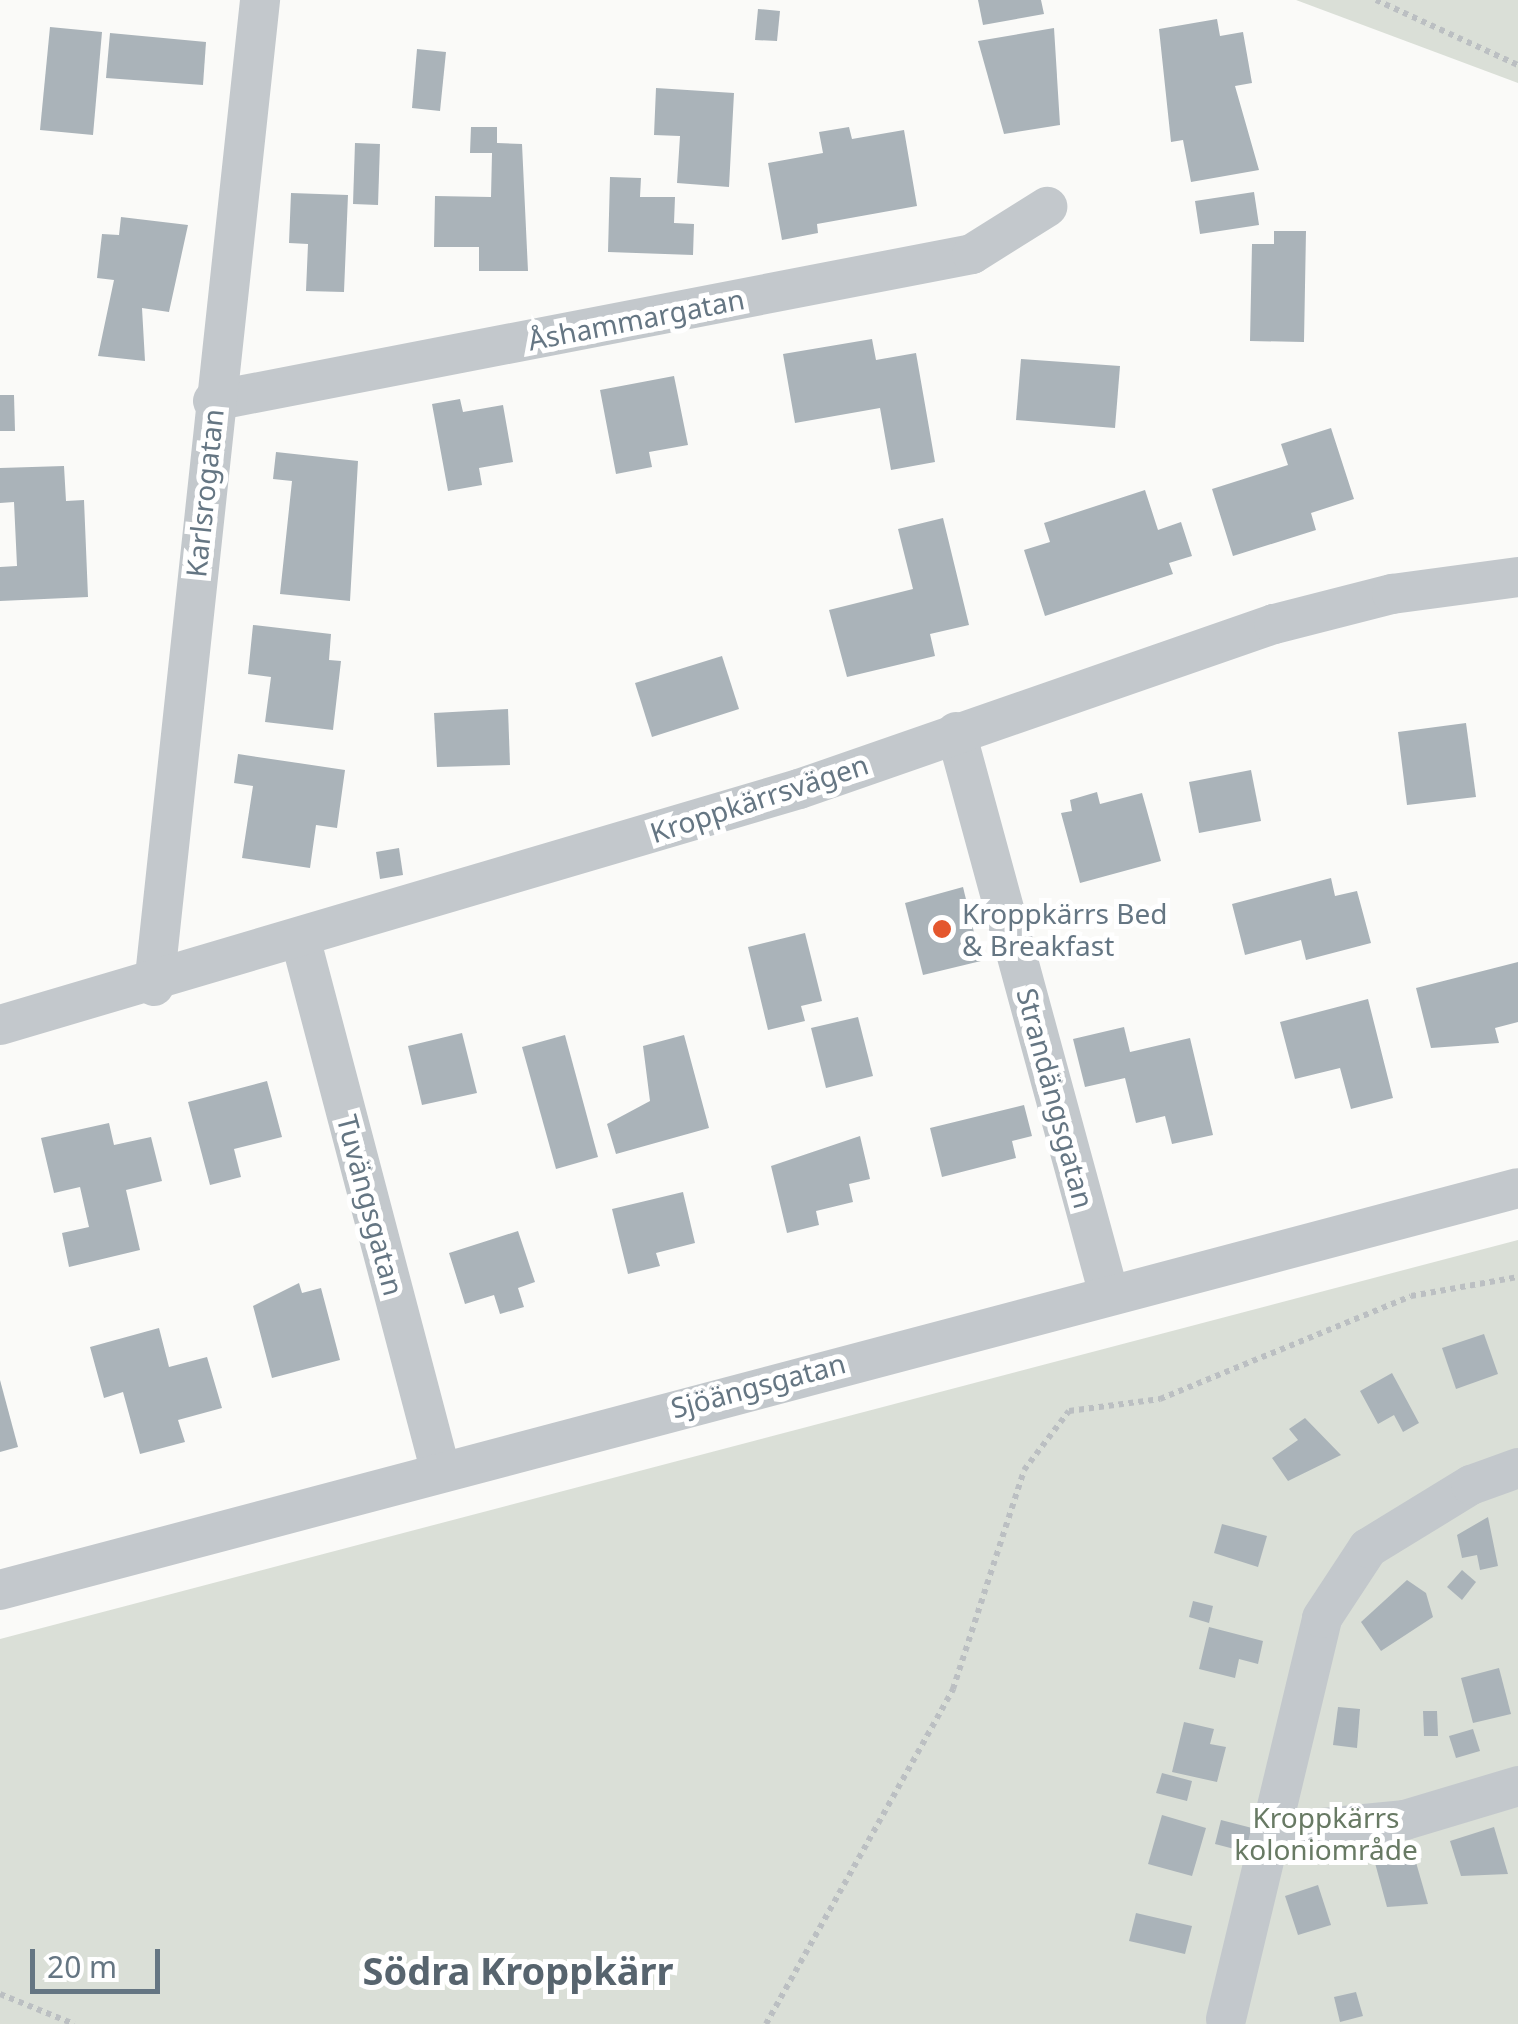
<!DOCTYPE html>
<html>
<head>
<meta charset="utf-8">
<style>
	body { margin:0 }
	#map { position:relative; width:1518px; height:2024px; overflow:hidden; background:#fafaf8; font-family:"Noto Sans",sans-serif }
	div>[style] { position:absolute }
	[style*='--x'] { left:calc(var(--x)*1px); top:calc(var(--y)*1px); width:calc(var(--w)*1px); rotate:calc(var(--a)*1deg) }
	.green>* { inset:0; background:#dadfd7 }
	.building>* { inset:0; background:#aab3b9 }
	.path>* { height:6px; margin-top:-3px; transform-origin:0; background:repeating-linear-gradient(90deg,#bbbfc2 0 5px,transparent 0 10px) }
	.street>* { height:40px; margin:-20px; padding:0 20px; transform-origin:20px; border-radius:20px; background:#c3c8cc }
	.dots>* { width:28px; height:28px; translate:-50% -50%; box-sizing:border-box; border:5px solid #fff; border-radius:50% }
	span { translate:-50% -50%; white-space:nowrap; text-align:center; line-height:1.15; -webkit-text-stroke:10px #fff; paint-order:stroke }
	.street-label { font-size:28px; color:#657683 }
	.poi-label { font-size:28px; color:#657683 }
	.left { translate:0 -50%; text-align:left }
	.park-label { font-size:28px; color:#687a64 }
	.district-label { font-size:38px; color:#57646e; font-weight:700 }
	.scale { position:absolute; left:30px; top:1949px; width:130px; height:45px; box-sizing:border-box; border:5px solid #657683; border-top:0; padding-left:12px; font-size:30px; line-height:35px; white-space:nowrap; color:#657683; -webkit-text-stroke:8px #fff; paint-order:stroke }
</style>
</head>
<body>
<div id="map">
	<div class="green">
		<div style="clip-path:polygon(1296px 0,1518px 0,1518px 83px)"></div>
		<div style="clip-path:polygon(1518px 1240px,1518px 2024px,0 2024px,0 1639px)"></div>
	</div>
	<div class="building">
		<div style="clip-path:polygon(978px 0,1041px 0,1044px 14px,983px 25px)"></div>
		<div style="clip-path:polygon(758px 9px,780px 11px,777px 41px,755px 40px)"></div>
		<div style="clip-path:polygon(1217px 19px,1220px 36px,1243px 32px,1252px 83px,1235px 86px,1259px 170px,1191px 182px,1183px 140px,1171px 142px,1159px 29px)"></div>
		<div style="clip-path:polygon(50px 27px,102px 32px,93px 135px,40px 130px)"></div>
		<div style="clip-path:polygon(1054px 28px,1060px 125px,1004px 134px,978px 41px)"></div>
		<div style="clip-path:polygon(110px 33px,206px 42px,203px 85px,106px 78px)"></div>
		<div style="clip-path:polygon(417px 49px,446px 52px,440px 111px,412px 108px)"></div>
		<div style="clip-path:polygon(656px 88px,734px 93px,729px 187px,677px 183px,680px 136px,654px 135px)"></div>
		<div style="clip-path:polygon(471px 127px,497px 127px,497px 143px,522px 144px,528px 271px,479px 271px,479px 247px,434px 247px,435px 196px,491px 197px,492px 153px,470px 153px)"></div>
		<div style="clip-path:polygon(849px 127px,852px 139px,904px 130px,917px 206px,817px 224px,818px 233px,782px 240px,768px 163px,823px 153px,819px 132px)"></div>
		<div style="clip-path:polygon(355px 143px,380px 144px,378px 205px,353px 204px)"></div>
		<div style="clip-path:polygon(610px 177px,641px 178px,640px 197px,675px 197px,674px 223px,694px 224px,693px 255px,608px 252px)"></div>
		<div style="clip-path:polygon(1254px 192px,1259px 225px,1200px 234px,1195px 201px)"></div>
		<div style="clip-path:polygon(291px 193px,348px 195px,344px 292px,306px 291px,308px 244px,289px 243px)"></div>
		<div style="clip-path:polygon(121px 217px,188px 225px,169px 312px,142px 308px,145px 361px,98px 356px,114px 280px,97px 278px,102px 234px,119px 235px)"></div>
		<div style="clip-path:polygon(1274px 231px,1306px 231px,1304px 342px,1250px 341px,1252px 244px,1274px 244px)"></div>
		<div style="clip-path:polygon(872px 339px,876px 360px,916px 353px,935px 462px,891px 470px,880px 408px,795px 423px,783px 354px)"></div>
		<div style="clip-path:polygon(1021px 359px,1120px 366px,1115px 428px,1016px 420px)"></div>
		<div style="clip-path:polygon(674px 376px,688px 445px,649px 452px,652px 467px,616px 474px,600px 390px)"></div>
		<div style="clip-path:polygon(0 395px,14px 395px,15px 431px,0 431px)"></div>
		<div style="clip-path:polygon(460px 399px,463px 412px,503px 405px,513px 462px,479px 468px,482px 485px,448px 491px,432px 404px)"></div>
		<div style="clip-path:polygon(1331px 428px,1354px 499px,1311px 513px,1316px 530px,1233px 556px,1212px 489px,1288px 465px,1281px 444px)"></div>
		<div style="clip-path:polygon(276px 452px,358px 461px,350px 601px,280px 594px,292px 481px,273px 479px)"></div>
		<div style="clip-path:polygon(64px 466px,66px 501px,84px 500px,88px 597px,0 601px,0 567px,17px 566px,14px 502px,0 503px,0 468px)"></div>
		<div style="clip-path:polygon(1145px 490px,1158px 530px,1181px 522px,1192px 556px,1169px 563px,1173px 574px,1045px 616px,1024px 550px,1050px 542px,1044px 523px)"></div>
		<div style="clip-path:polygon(943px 518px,969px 625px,930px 634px,935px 656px,847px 677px,829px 610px,913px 589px,898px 529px)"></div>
		<div style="clip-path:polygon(253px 625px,331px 634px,329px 660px,341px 661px,333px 730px,265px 722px,271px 677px,248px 674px)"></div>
		<div style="clip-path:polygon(722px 656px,739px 709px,652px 737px,635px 683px)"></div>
		<div style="clip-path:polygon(508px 709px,510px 765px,437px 767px,434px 713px)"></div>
		<div style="clip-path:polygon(1466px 723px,1476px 797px,1407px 805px,1398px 732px)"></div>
		<div style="clip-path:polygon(238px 754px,345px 770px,337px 828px,316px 825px,310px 868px,242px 858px,253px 786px,234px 783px)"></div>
		<div style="clip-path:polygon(1251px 770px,1261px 821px,1199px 833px,1189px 782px)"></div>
		<div style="clip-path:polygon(1097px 792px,1100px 804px,1142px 793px,1161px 861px,1080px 883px,1061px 813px,1072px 811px,1070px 800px)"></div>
		<div style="clip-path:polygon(399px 848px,403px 875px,380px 879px,376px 852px)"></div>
		<div style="clip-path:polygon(1331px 878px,1335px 896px,1357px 891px,1371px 943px,1306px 960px,1301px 940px,1245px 955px,1232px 904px)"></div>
		<div style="clip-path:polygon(963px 887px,981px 961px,923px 975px,905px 903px)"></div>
		<div style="clip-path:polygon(805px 933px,822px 1001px,801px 1006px,805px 1021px,768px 1030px,748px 947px)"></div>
		<div style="clip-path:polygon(1518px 962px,1518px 1022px,1495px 1028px,1499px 1043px,1431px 1048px,1416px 988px)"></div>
		<div style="clip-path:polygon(1368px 999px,1393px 1098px,1351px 1109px,1340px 1068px,1295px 1079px,1280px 1022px)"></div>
		<div style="clip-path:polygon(858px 1017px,873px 1076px,826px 1088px,811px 1028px)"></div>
		<div style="clip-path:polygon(1124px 1027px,1130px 1052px,1190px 1038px,1213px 1135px,1172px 1144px,1165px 1116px,1136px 1123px,1125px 1078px,1085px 1087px,1073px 1039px)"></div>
		<div style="clip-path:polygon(462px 1033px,477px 1093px,422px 1105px,408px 1046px)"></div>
		<div style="clip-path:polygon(565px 1035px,598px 1157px,556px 1169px,522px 1047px)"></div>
		<div style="clip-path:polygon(684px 1035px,709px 1128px,616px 1154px,607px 1124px,650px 1101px,643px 1046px)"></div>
		<div style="clip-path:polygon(267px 1081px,282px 1137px,234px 1149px,241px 1177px,210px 1185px,188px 1102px)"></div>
		<div style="clip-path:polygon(1024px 1105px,1032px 1136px,1012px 1141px,1016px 1158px,942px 1177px,930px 1128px)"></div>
		<div style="clip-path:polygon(109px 1123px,114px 1145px,151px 1137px,162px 1181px,126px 1190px,140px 1250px,69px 1267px,62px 1233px,89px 1227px,80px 1187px,54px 1193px,41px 1138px)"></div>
		<div style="clip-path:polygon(860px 1136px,870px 1179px,849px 1184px,853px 1202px,816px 1211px,819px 1225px,787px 1233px,771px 1166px)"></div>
		<div style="clip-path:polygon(683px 1192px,695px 1243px,656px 1253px,660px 1266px,628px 1274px,612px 1209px)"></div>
		<div style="clip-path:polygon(518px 1231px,535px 1282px,518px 1288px,524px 1307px,500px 1314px,494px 1295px,465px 1304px,449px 1253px)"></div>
		<div style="clip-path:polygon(299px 1283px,302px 1293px,321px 1288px,340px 1360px,272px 1378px,253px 1306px)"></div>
		<div style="clip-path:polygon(159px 1328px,169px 1367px,207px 1357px,222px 1408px,178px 1420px,185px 1442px,140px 1454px,123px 1392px,104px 1398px,90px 1347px)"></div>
		<div style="clip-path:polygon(1484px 1334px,1498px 1374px,1456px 1389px,1442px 1348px)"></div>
		<div style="clip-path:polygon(1392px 1373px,1419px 1423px,1403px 1432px,1394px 1415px,1378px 1424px,1360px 1391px)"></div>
		<div style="clip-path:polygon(0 1380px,18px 1447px,0 1452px)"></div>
		<div style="clip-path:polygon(1305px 1418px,1341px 1455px,1288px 1481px,1272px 1458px,1298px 1440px,1289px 1429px)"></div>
		<div style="clip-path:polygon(1488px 1517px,1498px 1566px,1480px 1570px,1477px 1555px,1462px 1558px,1457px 1535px)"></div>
		<div style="clip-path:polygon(1222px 1524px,1267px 1536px,1258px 1567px,1214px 1553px)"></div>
		<div style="clip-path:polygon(1462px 1570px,1476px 1582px,1462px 1600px,1447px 1587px)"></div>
		<div style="clip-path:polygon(1407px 1580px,1426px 1593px,1433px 1617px,1381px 1651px,1361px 1622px)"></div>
		<div style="clip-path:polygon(1193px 1601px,1213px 1606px,1209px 1623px,1189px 1617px)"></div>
		<div style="clip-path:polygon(1209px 1627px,1263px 1641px,1258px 1664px,1239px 1659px,1235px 1678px,1199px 1669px)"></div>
		<div style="clip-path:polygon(1499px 1668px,1511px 1714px,1473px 1723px,1461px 1678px)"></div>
		<div style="clip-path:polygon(1338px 1707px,1360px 1709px,1357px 1748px,1333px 1745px)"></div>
		<div style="clip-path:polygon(1423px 1711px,1437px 1711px,1438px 1736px,1424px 1736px)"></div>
		<div style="clip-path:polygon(1184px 1722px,1214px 1729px,1210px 1744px,1226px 1747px,1217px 1782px,1172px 1772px)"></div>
		<div style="clip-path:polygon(1473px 1729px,1480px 1751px,1456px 1758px,1449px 1736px)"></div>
		<div style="clip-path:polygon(1162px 1773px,1192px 1781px,1187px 1801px,1156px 1793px)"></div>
		<div style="clip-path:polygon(1162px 1815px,1206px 1828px,1192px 1876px,1148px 1864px)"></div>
		<div style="clip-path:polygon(1221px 1820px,1252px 1828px,1246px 1852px,1215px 1844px)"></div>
		<div style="clip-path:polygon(1494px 1827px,1508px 1874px,1461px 1876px,1450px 1841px)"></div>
		<div style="clip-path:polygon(1413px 1852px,1428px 1904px,1387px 1907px,1375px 1863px)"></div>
		<div style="clip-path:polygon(1318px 1885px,1331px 1925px,1298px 1935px,1285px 1896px)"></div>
		<div style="clip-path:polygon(1136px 1913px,1192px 1926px,1185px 1954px,1129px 1941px)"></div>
		<div style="clip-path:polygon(1356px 1992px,1363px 2016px,1340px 2022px,1334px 1997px)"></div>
	</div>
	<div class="path">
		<div style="--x:1376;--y:0;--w:156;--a:24.6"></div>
		<div style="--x:0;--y:1994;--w:80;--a:22.1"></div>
		<div style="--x:766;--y:2024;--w:384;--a:-60.8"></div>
		<div style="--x:953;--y:1689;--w:230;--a:-72"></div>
		<div style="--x:1024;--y:1470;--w:74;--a:-52.7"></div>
		<div style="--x:1069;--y:1411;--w:92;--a:-7.5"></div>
		<div style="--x:1160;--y:1399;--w:271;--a:-22.3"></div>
		<div style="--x:1411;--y:1296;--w:109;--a:-10.1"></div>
	</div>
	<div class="street">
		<div style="--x:213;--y:401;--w:773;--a:-10.96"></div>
		<div style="--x:972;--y:254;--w:89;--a:-32.1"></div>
		<div style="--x:956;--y:732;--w:579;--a:74.79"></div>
		<div style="--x:301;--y:941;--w:546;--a:75.25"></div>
		<div style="--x:154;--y:986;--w:992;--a:-83.86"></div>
		<div style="--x:0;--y:1025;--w:833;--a:-16.46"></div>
		<div style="--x:799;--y:789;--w:503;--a:-19.16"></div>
		<div style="--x:1274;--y:624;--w:122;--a:-14.3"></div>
		<div style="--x:1392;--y:594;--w:127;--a:-7.7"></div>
		<div style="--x:0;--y:1590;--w:1570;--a:-14.83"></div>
		<div style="--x:1270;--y:1833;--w:136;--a:-5.5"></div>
		<div style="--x:1405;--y:1820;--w:118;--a:-16.7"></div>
		<div style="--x:1226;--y:2019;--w:412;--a:-76.5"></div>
		<div style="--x:1322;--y:1618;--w:84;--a:-56.7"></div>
		<div style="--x:1368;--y:1548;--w:121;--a:-31.5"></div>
		<div style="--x:1471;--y:1485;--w:50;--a:-19.9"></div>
	</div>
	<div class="dots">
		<div style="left:942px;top:929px;background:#e4572e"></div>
	</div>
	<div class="street-label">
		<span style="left:636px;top:319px;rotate:-11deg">Åshammargatan</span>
		<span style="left:204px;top:493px;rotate:-84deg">Karlsrogatan</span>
		<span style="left:759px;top:798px;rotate:-18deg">Kroppkärrsvägen</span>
		<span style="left:1056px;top:1098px;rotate:75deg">Strandängsgatan</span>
		<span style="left:371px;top:1205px;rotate:75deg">Tuvängsgatan</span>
		<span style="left:758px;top:1385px;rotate:-15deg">Sjöängsgatan</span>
	</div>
	<div class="poi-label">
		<span class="left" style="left:962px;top:929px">Kroppkärrs Bed<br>&amp; Breakfast</span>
	</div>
	<div class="park-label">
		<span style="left:1326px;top:1833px">Kroppkärrs<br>koloniområde</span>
	</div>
	<div class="district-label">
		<span style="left:518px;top:1971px">Södra Kroppkärr</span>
	</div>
	<div class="scale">20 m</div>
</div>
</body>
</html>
